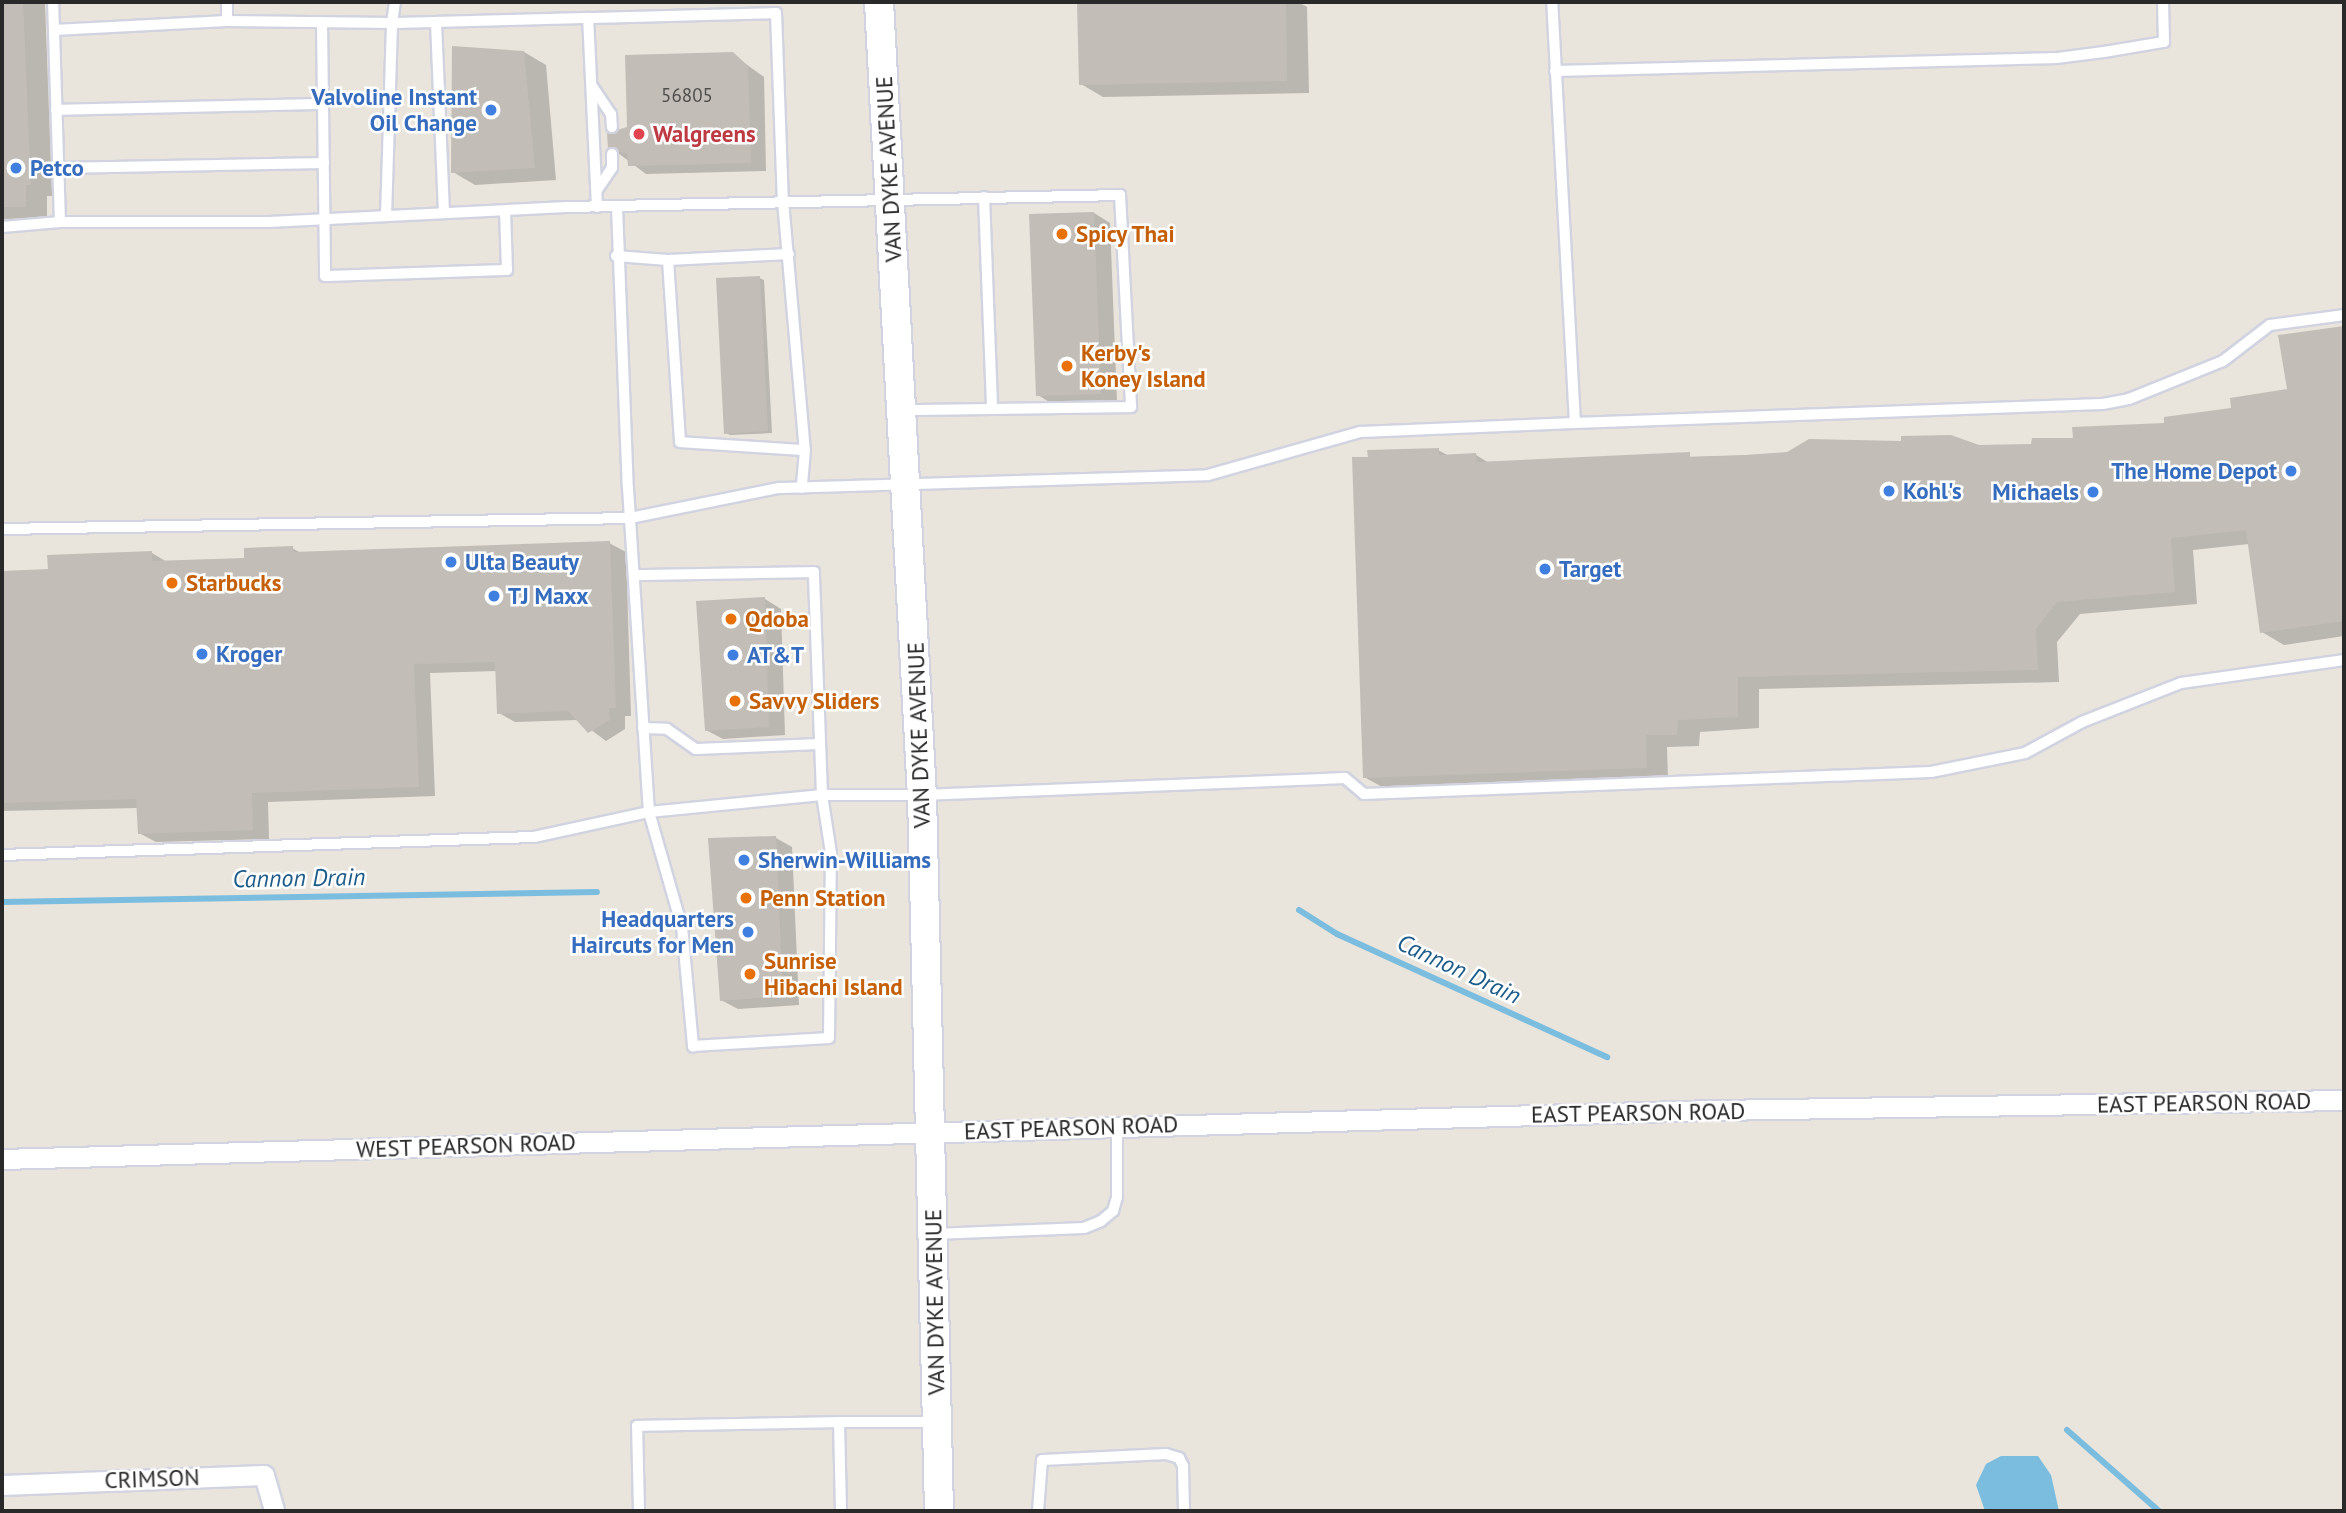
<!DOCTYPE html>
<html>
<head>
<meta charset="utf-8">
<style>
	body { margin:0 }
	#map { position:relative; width:2346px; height:1513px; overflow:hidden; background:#e9e4dc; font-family:"PT Sans",sans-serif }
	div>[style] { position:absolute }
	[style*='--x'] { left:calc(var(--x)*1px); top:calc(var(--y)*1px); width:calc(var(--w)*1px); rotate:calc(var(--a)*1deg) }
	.water>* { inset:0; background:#7bbddf }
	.shadow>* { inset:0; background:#0003 }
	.stream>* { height:6px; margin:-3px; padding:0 3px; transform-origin:3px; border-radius:3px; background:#7bbddf }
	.building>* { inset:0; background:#c2beb7 }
	.roads { filter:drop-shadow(2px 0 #d1d3e0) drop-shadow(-2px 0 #d1d3e0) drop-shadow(0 2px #d1d3e0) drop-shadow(0 -2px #d1d3e0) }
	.lane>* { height:10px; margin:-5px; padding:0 5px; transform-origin:5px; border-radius:5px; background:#fff }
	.street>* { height:19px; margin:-9.5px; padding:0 9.5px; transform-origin:9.5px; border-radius:9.5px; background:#fff }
	.secondary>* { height:28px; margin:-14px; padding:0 14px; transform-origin:14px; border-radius:14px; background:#fff }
	.dots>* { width:19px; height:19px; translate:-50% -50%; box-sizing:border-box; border:4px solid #fff; border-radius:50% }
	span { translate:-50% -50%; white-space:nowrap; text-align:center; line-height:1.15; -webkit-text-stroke:5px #fff; paint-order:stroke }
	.number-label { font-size:19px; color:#4f4e4c }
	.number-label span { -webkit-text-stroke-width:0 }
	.shop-label { font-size:23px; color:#366cbe; font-weight:700 }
	.right { translate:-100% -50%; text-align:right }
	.left { translate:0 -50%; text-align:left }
	.health-label { font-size:23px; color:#be3a42; font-weight:700 }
	.street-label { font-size:23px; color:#292929 }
	.food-label { font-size:23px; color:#c56008; font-weight:700 }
	.water-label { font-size:24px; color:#1d5b88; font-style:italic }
	.frame { position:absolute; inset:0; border:4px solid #292929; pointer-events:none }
</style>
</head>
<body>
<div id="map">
	<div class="water">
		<div style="clip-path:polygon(2001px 1456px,2038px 1456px,2051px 1475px,2059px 1511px,1985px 1511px,1976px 1485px,1986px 1464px)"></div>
	</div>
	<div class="shadow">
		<div style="clip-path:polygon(2px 2px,45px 2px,52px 196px,47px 196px,47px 218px,2px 219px)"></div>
		<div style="clip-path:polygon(1079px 2px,1298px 2px,1307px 7px,1309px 93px,1103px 97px,1081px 84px)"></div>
		<div style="clip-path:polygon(524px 52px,546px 65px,556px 180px,475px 185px,453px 172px)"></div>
		<div style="clip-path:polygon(732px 54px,764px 77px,766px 171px,646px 174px,610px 147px,628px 128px)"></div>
		<div style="clip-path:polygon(1094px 213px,1110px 223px,1117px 402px,1054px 405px,1038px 395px)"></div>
		<div style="clip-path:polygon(759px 278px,764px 280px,772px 433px,730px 435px,726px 433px)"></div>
		<div style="clip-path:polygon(2344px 327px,2344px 636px,2284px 645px,2262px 632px,2249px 544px,2193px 550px,2197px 604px,2080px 614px,2057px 642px,2059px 682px,1759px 689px,1759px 728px,1700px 732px,1699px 746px,1667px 747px,1668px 779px,1386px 789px,1364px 777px,1438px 450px,1449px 456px,1476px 455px,1489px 463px,2032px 446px,2166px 424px,2233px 409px,2289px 390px,2280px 336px)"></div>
		<div style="clip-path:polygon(609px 543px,626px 552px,631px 716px,625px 716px,625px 729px,606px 741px,578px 720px,515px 722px,499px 713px,497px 671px,430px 673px,435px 796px,268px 802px,269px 839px,156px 842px,139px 833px,138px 808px,2px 811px,2px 572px,49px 571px,152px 553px,167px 562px,246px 559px,292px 548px,301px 553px)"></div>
		<div style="clip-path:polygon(765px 599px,781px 609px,785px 735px,723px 739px,706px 730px)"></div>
		<div style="clip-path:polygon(776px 838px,792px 847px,799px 1005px,738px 1009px,721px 1000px)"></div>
	</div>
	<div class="stream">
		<div style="--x:2;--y:902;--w:595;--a:-0.96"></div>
		<div style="--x:1299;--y:910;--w:45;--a:32.3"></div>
		<div style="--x:1337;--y:934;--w:297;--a:24.5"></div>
		<div style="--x:2067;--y:1430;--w:123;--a:41.4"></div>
	</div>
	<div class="building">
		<div style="clip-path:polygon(2px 2px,23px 2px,31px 185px,26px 185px,26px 207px,2px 207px)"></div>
		<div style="clip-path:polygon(1077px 2px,1286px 2px,1287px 81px,1079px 85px)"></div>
		<div style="clip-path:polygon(452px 46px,524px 51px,535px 168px,451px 173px)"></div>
		<div style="clip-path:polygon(733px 52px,748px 66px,751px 163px,628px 166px,627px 154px,608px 148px,607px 133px,627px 127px,625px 55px)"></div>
		<div style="clip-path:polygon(1094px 212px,1101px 394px,1036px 396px,1029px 214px)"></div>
		<div style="clip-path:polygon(760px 276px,768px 431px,724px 434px,716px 278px)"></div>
		<div style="clip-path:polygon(2344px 326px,2344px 621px,2260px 633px,2246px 530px,2171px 538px,2175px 592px,2057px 602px,2036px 629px,2038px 670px,1738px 677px,1738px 717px,1678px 720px,1677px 735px,1646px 735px,1647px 768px,1363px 778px,1352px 457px,1368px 457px,1367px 450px,1439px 448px,1439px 455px,1476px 453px,1477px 462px,1690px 452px,1690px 457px,1732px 456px,1787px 452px,1809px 439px,1901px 441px,1901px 436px,1951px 435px,1979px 445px,2031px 444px,2032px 438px,2073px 438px,2072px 427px,2164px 423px,2164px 417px,2231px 408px,2230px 398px,2287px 389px,2278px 335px)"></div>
		<div style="clip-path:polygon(610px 541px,616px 708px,609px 708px,610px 720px,588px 733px,568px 711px,497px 714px,495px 662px,414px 664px,419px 787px,252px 793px,253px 830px,138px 834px,136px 799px,2px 803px,2px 571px,48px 569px,47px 555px,152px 551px,152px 561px,244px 558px,244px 548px,293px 546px,293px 552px)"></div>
		<div style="clip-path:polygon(765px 597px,769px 727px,705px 731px,696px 601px)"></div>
		<div style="clip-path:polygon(776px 836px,783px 996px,720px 1001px,708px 838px)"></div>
	</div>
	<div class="roads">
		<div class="lane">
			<div style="--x:227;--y:2;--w:19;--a:90"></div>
			<div style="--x:227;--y:21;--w:165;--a:0.7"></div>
			<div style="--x:392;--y:23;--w:21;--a:-82"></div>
			<div style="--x:322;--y:22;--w:254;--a:89.3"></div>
			<div style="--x:325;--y:276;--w:182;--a:-1.9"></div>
			<div style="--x:507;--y:270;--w:59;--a:-91.9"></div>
			<div style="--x:436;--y:22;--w:191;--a:87.6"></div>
			<div style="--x:54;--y:30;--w:173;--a:-3"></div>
			<div style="--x:1555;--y:71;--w:502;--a:-1.48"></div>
			<div style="--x:2057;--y:58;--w:47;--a:-7.3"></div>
			<div style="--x:2104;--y:52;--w:61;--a:-9.5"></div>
			<div style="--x:2164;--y:42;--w:40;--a:-91.4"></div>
			<div style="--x:592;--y:86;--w:34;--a:56"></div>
			<div style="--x:611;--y:114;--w:13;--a:86"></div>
			<div style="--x:56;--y:110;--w:267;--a:-1.3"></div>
			<div style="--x:58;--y:168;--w:266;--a:-1.1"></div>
			<div style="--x:597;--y:190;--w:27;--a:-56"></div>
			<div style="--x:612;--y:168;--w:14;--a:-90"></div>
			<div style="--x:984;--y:197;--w:212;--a:87.8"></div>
			<div style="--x:597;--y:207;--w:189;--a:-92.7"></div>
			<div style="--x:588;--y:18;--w:188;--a:-1.5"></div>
			<div style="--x:776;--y:13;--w:188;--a:87.9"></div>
			<div style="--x:783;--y:201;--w:250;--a:85"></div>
			<div style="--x:805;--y:450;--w:38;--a:95"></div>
			<div style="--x:617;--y:207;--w:281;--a:87.8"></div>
			<div style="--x:628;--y:488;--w:325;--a:86.3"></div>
			<div style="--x:649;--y:812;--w:174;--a:-5.6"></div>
			<div style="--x:822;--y:795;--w:223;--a:-92.1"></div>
			<div style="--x:814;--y:572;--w:180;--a:179"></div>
			<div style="--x:386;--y:216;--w:193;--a:-88.2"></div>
			<div style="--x:392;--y:23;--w:196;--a:-1.5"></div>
			<div style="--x:60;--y:222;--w:209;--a:0"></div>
			<div style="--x:269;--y:222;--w:298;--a:-2.9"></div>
			<div style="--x:567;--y:207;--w:553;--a:-1.24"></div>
			<div style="--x:1120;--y:195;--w:212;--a:87"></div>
			<div style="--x:1131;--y:407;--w:227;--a:179.2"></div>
			<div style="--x:2;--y:227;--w:58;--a:-4.9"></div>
			<div style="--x:60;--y:222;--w:220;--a:-91.8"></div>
			<div style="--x:616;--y:256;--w:52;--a:4.4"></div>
			<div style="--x:668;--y:260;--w:121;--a:-2.8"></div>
			<div style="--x:668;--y:260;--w:182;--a:86.2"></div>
			<div style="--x:680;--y:442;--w:125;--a:3.7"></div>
			<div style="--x:1575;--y:423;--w:528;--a:-2.06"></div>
			<div style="--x:2103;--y:404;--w:26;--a:-11"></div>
			<div style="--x:2129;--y:399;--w:101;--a:-22"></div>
			<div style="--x:2223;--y:361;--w:59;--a:-37.5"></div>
			<div style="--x:2270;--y:325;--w:75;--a:-7.7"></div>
			<div style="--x:2;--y:529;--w:628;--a:-1"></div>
			<div style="--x:630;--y:518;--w:152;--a:-11.4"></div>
			<div style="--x:779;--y:488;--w:429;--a:-1.7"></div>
			<div style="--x:1208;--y:475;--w:158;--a:-15.8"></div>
			<div style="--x:1360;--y:432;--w:215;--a:-2.4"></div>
			<div style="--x:1575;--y:423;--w:422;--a:-93.1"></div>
			<div style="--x:643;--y:728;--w:24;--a:2"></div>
			<div style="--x:667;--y:729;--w:35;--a:35"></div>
			<div style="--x:696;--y:749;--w:124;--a:-2.3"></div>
			<div style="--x:2;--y:855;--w:532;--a:-1.94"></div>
			<div style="--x:534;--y:837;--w:118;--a:-12.3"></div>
			<div style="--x:649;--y:812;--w:120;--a:74"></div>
			<div style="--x:682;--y:927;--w:120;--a:84.7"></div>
			<div style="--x:693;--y:1046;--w:136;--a:-3.4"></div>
			<div style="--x:829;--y:1038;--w:185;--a:-89.4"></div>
			<div style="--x:831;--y:853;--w:59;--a:-98.8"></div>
			<div style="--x:822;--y:795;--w:100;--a:0"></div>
			<div style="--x:922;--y:795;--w:423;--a:-2.3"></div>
			<div style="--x:1345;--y:778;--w:25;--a:40"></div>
			<div style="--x:1364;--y:794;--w:567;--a:-2.22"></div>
			<div style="--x:1931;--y:772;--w:96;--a:-11.4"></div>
			<div style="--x:2025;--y:753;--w:65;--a:-28.5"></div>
			<div style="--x:2082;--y:722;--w:106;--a:-21.5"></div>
			<div style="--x:2181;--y:683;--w:165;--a:-8"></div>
			<div style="--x:934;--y:1234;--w:150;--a:-2.3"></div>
			<div style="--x:1084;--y:1228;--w:18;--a:-22"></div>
			<div style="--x:1101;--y:1221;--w:16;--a:-40"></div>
			<div style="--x:1113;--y:1211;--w:15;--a:-74"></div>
			<div style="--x:1117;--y:1197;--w:70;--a:-90"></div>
			<div style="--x:839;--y:1422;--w:94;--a:0"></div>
			<div style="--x:639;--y:1511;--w:85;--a:-91.3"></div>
			<div style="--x:637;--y:1426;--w:202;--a:-1.1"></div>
			<div style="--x:839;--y:1422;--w:89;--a:88.7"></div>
			<div style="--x:1038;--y:1511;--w:51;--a:-85.5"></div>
			<div style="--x:1042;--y:1460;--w:124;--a:-2.8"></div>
			<div style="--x:1166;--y:1454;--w:14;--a:17"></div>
			<div style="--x:1179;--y:1458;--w:9;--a:63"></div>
			<div style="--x:1183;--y:1466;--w:45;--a:88.7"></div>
		</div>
		<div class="street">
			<div style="--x:2;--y:1159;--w:1714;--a:-1.64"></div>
			<div style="--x:1715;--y:1110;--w:629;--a:-0.91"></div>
			<div style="--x:2;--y:1485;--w:262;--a:-2.2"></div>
			<div style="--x:264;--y:1475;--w:37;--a:74"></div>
		</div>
		<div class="secondary">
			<div style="--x:879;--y:2;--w:794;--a:86.9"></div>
			<div style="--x:922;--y:795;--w:716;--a:88.64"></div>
		</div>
	</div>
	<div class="dots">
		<div style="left:491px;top:110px;background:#3f7fe0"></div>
		<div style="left:639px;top:134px;background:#e0444e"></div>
		<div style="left:16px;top:168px;background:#3f7fe0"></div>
		<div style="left:1062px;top:234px;background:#e8710a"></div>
		<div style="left:1067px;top:366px;background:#e8710a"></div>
		<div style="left:2291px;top:471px;background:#3f7fe0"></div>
		<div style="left:1889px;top:491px;background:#3f7fe0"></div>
		<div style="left:2093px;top:492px;background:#3f7fe0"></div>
		<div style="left:451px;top:562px;background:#3f7fe0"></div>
		<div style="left:1545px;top:569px;background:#3f7fe0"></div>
		<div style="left:172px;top:583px;background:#e8710a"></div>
		<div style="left:494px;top:596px;background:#3f7fe0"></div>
		<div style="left:731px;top:619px;background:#e8710a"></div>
		<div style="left:202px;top:654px;background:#3f7fe0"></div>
		<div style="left:733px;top:655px;background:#3f7fe0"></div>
		<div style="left:735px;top:701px;background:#e8710a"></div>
		<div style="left:744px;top:860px;background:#3f7fe0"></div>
		<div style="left:746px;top:898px;background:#e8710a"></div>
		<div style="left:748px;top:932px;background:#3f7fe0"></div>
		<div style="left:750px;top:974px;background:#e8710a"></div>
	</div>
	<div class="number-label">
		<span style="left:687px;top:96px">56805</span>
	</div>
	<div class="shop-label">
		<span class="right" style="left:477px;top:110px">Valvoline Instant<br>Oil Change</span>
		<span class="left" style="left:30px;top:168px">Petco</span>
		<span class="right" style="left:2277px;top:471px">The Home Depot</span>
		<span class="left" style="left:1903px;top:491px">Kohl's</span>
		<span class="right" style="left:2079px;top:492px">Michaels</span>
		<span class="left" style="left:465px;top:562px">Ulta Beauty</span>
		<span class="left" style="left:1559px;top:569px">Target</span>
		<span class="left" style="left:508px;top:596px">TJ Maxx</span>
		<span class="left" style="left:216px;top:654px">Kroger</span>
		<span class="left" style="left:747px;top:655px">AT&amp;T</span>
		<span class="left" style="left:758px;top:860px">Sherwin-Williams</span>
		<span class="right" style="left:734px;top:932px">Headquarters<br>Haircuts for Men</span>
	</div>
	<div class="health-label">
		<span class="left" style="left:653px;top:134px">Walgreens</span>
	</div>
	<div class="street-label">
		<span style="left:889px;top:169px;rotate:-93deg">VAN DYKE AVENUE</span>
		<span style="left:919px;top:735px;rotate:-92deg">VAN DYKE AVENUE</span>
		<span style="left:2204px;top:1103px;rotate:-1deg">EAST PEARSON ROAD</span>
		<span style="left:1638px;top:1113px;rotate:-1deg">EAST PEARSON ROAD</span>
		<span style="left:1071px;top:1128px;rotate:-2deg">EAST PEARSON ROAD</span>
		<span style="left:466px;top:1146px;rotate:-2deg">WEST PEARSON ROAD</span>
		<span style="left:935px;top:1302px;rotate:-91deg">VAN DYKE AVENUE</span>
		<span style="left:152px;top:1479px;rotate:-2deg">CRIMSON</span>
	</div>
	<div class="food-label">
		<span class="left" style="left:1076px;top:234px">Spicy Thai</span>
		<span class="left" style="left:1081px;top:366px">Kerby's<br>Koney Island</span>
		<span class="left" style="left:186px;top:583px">Starbucks</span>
		<span class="left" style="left:745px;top:619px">Qdoba</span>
		<span class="left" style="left:749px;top:701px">Savvy Sliders</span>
		<span class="left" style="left:760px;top:898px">Penn Station</span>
		<span class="left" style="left:764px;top:974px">Sunrise<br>Hibachi Island</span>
	</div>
	<div class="water-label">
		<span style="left:299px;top:878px;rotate:-1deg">Cannon Drain</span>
		<span style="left:1459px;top:969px;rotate:25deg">Cannon Drain</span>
	</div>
	<div class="frame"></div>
</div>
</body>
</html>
